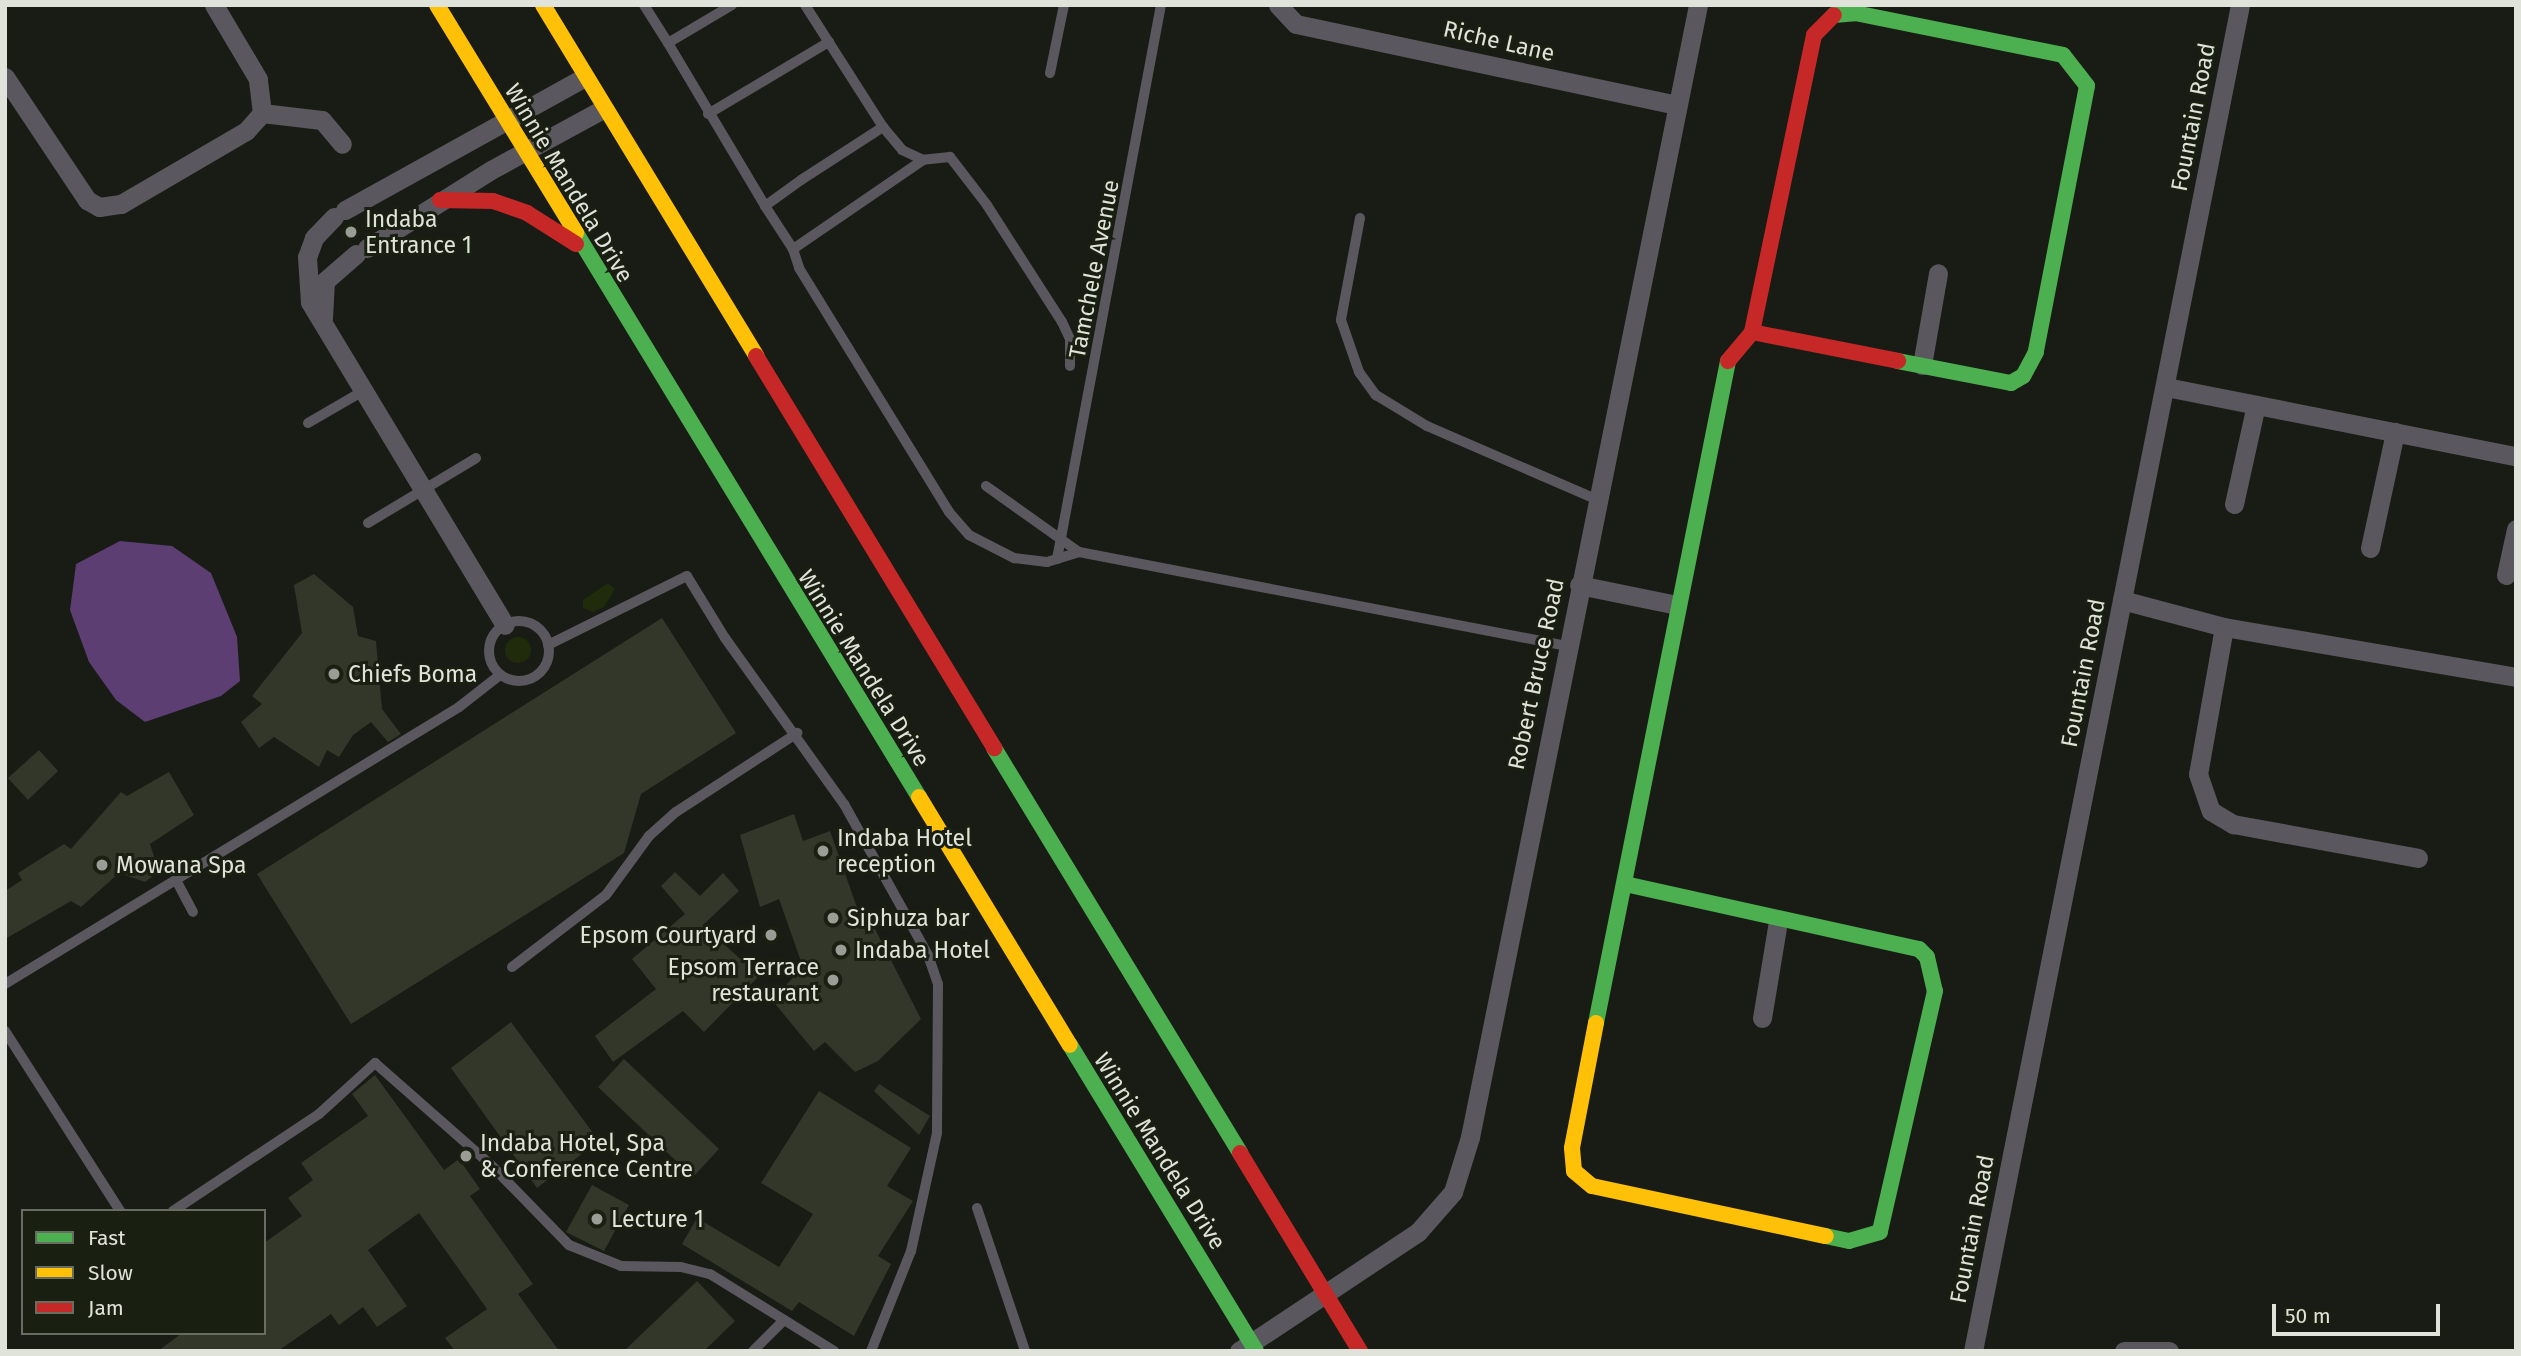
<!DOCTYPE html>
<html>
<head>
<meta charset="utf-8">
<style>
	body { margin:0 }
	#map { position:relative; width:2521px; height:1356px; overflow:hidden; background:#181c14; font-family:"Fira Sans",sans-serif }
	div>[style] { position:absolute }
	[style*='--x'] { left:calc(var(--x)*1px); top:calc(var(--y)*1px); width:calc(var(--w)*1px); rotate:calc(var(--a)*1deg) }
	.green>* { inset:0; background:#1f2b0a }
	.round { border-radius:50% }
	.water>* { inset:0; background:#5c3e72 }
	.building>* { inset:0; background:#32372a }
	.lane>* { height:10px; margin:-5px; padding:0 5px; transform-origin:5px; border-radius:5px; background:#5b575e }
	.lane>.ring { margin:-5px; padding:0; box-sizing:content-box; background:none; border:10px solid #5b575e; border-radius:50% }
	.street>* { height:19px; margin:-9.5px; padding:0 9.5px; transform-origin:9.5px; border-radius:9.5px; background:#5b575e }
	.fast>* { height:16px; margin:-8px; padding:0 8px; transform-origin:8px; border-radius:8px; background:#4caf50 }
	.slow>* { height:16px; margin:-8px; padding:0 8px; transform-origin:8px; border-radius:8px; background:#ffc107 }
	.jam>* { height:16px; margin:-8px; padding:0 8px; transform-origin:8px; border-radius:8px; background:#c62828 }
	.dots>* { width:19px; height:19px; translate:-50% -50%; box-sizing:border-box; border:4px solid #191f11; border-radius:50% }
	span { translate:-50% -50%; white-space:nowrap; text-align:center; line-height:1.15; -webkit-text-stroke:6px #191f11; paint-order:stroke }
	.street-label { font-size:23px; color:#dfe3da }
	.poi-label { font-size:23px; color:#dfe3da }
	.left { translate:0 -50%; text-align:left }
	.right { translate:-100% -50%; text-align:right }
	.frame { position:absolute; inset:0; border:7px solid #dfe3da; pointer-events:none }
	.legend { position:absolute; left:21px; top:1209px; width:245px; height:126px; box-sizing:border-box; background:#191f11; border:2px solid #686d61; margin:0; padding:9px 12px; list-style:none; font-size:21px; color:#dfe3da }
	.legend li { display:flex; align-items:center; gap:14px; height:35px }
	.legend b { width:35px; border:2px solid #686d61 }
	.scale { position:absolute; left:2272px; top:1304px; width:168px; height:32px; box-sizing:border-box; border:4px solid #dfe3da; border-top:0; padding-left:9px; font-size:21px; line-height:24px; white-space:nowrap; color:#dfe3da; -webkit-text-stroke:5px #191f11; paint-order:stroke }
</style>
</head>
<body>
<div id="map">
	<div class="green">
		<div style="clip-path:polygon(608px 583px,615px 589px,604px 607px,593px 612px,583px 608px,583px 600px)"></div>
		<div class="round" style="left:505px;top:637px;width:26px;height:26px"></div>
	</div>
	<div class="water">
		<div style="clip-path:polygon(120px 541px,172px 546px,211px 573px,237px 637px,240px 681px,221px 696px,145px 722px,116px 700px,89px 662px,70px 610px,76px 564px)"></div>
	</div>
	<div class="building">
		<div style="clip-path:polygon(314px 574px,353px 607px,358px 636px,376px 641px,382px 709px,401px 734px,388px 742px,371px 722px,353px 735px,339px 757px,327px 750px,319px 767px,274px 737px,259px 748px,241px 722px,262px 704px,252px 696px,302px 633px,294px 585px)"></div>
		<div style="clip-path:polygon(662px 618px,736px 733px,641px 794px,624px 853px,351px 1024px,257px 874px)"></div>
		<div style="clip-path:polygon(39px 750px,58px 771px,28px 800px,8px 778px)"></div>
		<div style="clip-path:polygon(169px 772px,194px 815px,150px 844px,159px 871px,145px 882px,119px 873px,81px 907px,71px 901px,5px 939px,5px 891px,22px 880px,18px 873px,64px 844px,71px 849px,121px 792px,127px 796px)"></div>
		<div style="clip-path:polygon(794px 814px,803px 841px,830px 831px,866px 933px,875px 929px,921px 1019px,878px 1061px,855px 1072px,825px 1042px,814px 1051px,772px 1000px,803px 967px,779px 899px,760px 907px,740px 835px)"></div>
		<div style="clip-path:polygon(675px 872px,700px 896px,723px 873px,739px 891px,703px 925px,759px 976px,704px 1032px,683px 1011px,613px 1062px,595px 1036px,656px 989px,632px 959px,685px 914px,661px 886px)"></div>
		<div style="clip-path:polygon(511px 1022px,599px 1141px,537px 1188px,451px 1068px)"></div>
		<div style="clip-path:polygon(624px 1059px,719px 1149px,693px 1177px,598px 1087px)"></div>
		<div style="clip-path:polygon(375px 1075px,444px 1170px,459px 1159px,480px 1189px,470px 1196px,533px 1284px,518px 1294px,559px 1351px,455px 1351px,445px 1338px,487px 1309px,419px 1213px,368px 1250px,407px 1306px,377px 1327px,363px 1307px,339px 1325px,331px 1314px,278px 1351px,158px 1351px,182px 1333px,264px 1333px,264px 1243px,302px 1216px,288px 1198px,313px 1180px,301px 1163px,368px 1116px,352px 1094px)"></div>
		<div style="clip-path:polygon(879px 1084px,930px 1116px,919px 1135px,874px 1091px)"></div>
		<div style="clip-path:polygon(819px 1091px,911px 1148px,887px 1186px,913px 1201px,878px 1256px,891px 1264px,854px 1336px,799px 1302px,792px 1311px,682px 1244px,697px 1218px,779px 1267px,813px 1214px,761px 1183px)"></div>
		<div style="clip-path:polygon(592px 1185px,629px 1205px,604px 1251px,566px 1232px)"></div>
		<div style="clip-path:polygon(697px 1281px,735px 1321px,704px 1351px,624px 1351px)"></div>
	</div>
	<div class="lane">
		<div style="--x:644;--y:5;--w:45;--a:57.7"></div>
		<div style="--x:732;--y:5;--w:74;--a:149.3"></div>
		<div style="--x:668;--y:43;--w:190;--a:59.2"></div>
		<div style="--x:805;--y:5;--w:145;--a:57.4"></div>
		<div style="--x:1050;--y:73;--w:69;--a:-78.4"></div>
		<div style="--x:708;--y:114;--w:141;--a:-30.8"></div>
		<div style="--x:1360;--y:218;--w:104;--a:100.6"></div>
		<div style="--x:1341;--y:320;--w:55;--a:70.9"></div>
		<div style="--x:1359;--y:372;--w:29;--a:54"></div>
		<div style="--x:1376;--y:395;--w:60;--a:31.3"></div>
		<div style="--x:1427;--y:426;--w:186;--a:23.4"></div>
		<div style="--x:793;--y:249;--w:51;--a:-123.1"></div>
		<div style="--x:765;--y:206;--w:44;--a:-35.8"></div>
		<div style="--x:801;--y:180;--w:98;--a:-32.9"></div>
		<div style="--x:883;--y:127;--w:30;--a:50"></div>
		<div style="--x:902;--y:150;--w:23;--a:25"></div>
		<div style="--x:1070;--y:366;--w:27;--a:-90"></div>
		<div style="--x:1070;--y:339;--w:19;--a:-115"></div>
		<div style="--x:1062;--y:322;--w:139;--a:-122.7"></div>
		<div style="--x:987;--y:205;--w:61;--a:-127.6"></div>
		<div style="--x:950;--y:157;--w:27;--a:174"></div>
		<div style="--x:923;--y:160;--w:158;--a:145.6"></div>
		<div style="--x:793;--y:249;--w:20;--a:72"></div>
		<div style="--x:799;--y:268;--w:286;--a:58.4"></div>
		<div style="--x:949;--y:512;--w:30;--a:49"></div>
		<div style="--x:969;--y:535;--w:51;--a:27.1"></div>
		<div style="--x:1014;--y:558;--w:33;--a:7"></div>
		<div style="--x:1047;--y:562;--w:34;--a:-17"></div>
		<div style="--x:308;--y:423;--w:66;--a:-30.1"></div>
		<div style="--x:986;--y:486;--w:114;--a:35.4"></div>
		<div style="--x:1079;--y:552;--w:496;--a:10.9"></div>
		<div style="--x:368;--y:523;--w:126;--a:-31"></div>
		<div style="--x:1057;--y:559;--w:564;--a:-79.37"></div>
		<div class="ring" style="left:489px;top:621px;width:50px;height:50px"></div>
		<div style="--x:548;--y:645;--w:155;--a:-26.4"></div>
		<div style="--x:687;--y:576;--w:73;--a:58.5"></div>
		<div style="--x:725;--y:638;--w:204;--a:54.4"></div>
		<div style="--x:844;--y:804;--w:173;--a:60.9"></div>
		<div style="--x:928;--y:955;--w:31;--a:71"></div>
		<div style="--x:938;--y:984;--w:149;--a:90.4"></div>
		<div style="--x:937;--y:1133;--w:121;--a:102.4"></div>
		<div style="--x:911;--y:1251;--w:108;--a:111.8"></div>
		<div style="--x:176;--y:880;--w:36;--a:62"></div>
		<div style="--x:512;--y:967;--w:118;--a:-37.5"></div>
		<div style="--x:606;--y:895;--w:73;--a:-53.9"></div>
		<div style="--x:649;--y:836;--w:36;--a:-42"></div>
		<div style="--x:676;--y:812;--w:145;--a:-33.1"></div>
		<div style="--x:5;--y:984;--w:532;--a:-31.39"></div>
		<div style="--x:459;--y:707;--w:52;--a:-38"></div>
		<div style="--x:5;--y:1031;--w:214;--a:57.4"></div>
		<div style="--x:977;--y:1208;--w:151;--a:71.4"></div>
		<div style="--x:173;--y:1211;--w:175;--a:-33.6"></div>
		<div style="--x:319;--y:1114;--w:76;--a:-42.3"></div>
		<div style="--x:375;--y:1063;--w:154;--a:41.3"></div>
		<div style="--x:491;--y:1165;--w:112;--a:45.7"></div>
		<div style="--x:569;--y:1245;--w:56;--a:22"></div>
		<div style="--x:621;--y:1266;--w:60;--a:1"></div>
		<div style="--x:681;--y:1267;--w:30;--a:14"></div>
		<div style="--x:710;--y:1274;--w:146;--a:31.8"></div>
		<div style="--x:753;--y:1351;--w:44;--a:-45"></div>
	</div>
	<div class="street">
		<div style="--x:1278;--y:5;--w:26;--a:47"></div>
		<div style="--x:1296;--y:24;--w:390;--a:12"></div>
		<div style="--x:5;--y:77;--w:148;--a:56.3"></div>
		<div style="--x:87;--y:200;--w:14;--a:30"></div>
		<div style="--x:99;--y:207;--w:22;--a:-8"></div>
		<div style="--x:121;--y:204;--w:145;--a:-30.3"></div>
		<div style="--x:246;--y:131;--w:24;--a:-48"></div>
		<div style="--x:262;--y:113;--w:34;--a:-97"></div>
		<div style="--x:258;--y:79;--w:86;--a:-120.7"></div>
		<div style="--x:262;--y:113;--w:60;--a:6.7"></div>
		<div style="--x:322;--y:120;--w:31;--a:50"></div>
		<div style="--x:345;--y:210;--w:274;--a:-29"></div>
		<div style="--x:334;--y:217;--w:29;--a:134"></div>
		<div style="--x:314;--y:238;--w:20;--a:110"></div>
		<div style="--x:307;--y:257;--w:45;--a:86.2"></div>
		<div style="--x:310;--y:302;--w:377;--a:58.9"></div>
		<div style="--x:367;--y:248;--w:146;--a:-32.2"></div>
		<div style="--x:491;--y:170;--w:128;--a:-28.6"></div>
		<div style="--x:323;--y:318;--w:37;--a:-87"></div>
		<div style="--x:325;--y:281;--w:41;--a:-41.1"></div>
		<div style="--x:1922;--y:365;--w:93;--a:-80.1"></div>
		<div style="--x:2166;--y:387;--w:357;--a:11.2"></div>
		<div style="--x:2234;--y:504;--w:101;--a:-77.5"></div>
		<div style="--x:2370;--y:548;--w:119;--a:-77.8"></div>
		<div style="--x:2506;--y:575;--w:47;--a:-77.7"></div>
		<div style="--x:1579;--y:585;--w:100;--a:11.5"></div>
		<div style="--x:2122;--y:600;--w:106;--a:14.8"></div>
		<div style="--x:2224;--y:627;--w:296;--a:9.7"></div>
		<div style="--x:2224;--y:627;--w:149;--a:100"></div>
		<div style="--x:2198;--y:774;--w:39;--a:71"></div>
		<div style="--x:2211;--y:811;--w:26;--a:31"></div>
		<div style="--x:2233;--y:824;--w:188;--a:10.4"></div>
		<div style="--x:1762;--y:1018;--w:98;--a:-80.6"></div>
		<div style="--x:1239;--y:1351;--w:215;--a:-33.6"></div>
		<div style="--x:1418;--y:1232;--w:53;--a:-48.8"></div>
		<div style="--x:1453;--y:1192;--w:58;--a:-72.8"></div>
		<div style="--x:1470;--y:1137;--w:1155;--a:-78.61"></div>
		<div style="--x:1973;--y:1351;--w:1372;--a:-78.78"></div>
		<div style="--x:2124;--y:1351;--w:45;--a:0"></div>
	</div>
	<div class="fast">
		<div style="--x:1834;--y:15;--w:21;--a:-5"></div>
		<div style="--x:1855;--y:13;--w:212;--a:11.4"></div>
		<div style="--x:2063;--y:55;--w:39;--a:52"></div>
		<div style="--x:2087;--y:86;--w:271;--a:100.9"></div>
		<div style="--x:2036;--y:352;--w:27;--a:118"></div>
		<div style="--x:2023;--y:376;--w:14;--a:150"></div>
		<div style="--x:2011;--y:383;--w:115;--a:-169"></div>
		<div style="--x:576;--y:233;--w:660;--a:58.69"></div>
		<div style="--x:994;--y:748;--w:474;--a:58.7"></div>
		<div style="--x:1625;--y:884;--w:301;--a:12.5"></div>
		<div style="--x:1919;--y:949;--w:11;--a:45"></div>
		<div style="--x:1927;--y:957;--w:35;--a:77"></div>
		<div style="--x:1935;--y:991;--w:247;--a:102.9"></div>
		<div style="--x:1880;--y:1232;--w:32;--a:164"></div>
		<div style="--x:1849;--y:1241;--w:24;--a:-168"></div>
		<div style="--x:1596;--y:1023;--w:675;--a:-78.72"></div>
		<div style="--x:1070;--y:1045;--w:358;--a:58.7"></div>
	</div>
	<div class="slow">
		<div style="--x:437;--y:5;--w:267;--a:58.6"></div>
		<div style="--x:543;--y:5;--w:411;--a:58.7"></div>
		<div style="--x:919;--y:797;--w:290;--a:58.7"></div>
		<div style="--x:1596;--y:1023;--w:127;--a:100.9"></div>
		<div style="--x:1572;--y:1148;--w:23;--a:85"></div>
		<div style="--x:1574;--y:1171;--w:23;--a:40"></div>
		<div style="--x:1592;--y:1186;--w:239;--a:12.1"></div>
	</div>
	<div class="jam">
		<div style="--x:440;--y:200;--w:53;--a:1.1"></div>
		<div style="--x:493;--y:201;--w:36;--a:19"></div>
		<div style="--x:527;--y:213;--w:58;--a:32.3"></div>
		<div style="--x:1752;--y:332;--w:149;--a:11.2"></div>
		<div style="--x:756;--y:356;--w:459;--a:58.7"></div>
		<div style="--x:1728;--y:361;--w:38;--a:-50"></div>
		<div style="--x:1752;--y:332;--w:303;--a:-78.2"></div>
		<div style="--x:1814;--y:35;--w:28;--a:-45"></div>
		<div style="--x:1240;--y:1153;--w:232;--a:58.8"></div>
	</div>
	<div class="dots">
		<div style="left:351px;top:232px;background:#999d95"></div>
		<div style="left:334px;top:674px;background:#999d95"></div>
		<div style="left:823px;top:851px;background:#999d95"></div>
		<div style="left:102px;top:865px;background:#999d95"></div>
		<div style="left:833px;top:918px;background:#999d95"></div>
		<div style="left:771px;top:935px;background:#999d95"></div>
		<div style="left:841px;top:950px;background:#999d95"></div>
		<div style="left:833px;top:980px;background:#999d95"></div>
		<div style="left:466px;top:1156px;background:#999d95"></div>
		<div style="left:597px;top:1219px;background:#999d95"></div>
	</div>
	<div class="street-label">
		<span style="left:1499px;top:41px;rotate:13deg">Riche Lane</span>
		<span style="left:2193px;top:117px;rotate:-79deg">Fountain Road</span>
		<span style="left:569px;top:183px;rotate:59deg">Winnie Mandela Drive</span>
		<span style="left:1094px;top:269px;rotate:-79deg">Tamchele Avenue</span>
		<span style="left:864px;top:668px;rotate:58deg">Winnie Mandela Drive</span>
		<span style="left:2083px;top:673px;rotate:-79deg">Fountain Road</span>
		<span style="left:1536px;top:674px;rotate:-78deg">Robert Bruce Road</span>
		<span style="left:1160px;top:1151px;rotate:58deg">Winnie Mandela Drive</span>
		<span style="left:1972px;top:1229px;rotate:-79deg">Fountain Road</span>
	</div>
	<div class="poi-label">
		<span class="left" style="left:365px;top:232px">Indaba<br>Entrance 1</span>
		<span class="left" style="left:348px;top:674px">Chiefs Boma</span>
		<span class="left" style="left:837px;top:851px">Indaba Hotel<br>reception</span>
		<span class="left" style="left:116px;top:865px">Mowana Spa</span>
		<span class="left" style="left:847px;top:918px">Siphuza bar</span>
		<span class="right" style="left:757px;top:935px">Epsom Courtyard</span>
		<span class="left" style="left:855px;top:950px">Indaba Hotel</span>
		<span class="right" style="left:819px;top:980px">Epsom Terrace<br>restaurant</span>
		<span class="left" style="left:480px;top:1156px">Indaba Hotel, Spa<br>&amp; Conference Centre</span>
		<span class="left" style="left:611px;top:1219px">Lecture 1</span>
	</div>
	<div class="frame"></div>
	<ul class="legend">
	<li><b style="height:9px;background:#4caf50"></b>Fast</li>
	<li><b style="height:9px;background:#ffc107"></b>Slow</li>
	<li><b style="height:9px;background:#c62828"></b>Jam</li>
	</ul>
	<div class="scale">50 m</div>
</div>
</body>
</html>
